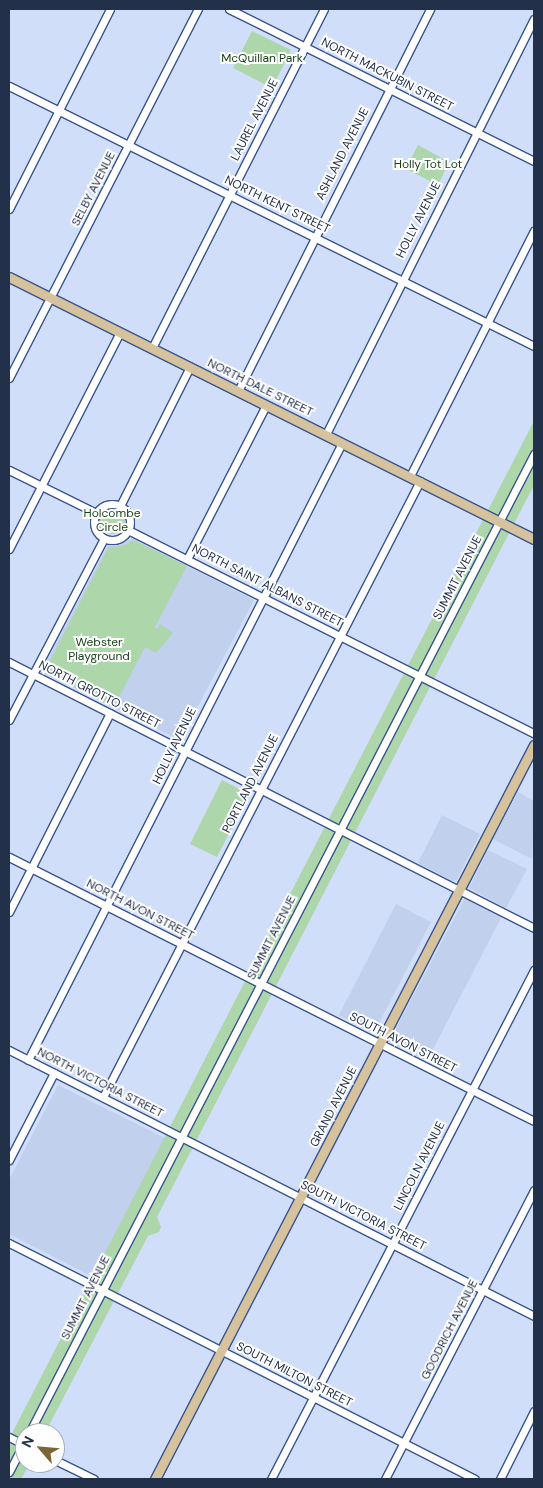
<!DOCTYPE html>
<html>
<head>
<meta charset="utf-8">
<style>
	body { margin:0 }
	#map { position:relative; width:543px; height:1488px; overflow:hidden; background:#d0def9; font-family:"DM Sans",sans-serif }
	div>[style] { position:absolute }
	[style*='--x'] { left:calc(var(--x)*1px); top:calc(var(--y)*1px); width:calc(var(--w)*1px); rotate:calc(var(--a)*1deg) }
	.built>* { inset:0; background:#c0d0ed }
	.green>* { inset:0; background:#add6aa }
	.round { border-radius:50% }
	.roads { filter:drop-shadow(1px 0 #38558e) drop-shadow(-1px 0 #38558e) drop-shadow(0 1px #38558e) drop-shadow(0 -1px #38558e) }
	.minor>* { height:7px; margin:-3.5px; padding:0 3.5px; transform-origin:3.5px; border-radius:3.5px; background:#fff }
	.minor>.ring { margin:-3.5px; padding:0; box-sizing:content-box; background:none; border:7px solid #fff; border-radius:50% }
	.major>* { height:9px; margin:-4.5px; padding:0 4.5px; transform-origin:4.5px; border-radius:4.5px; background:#d6c29c }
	span { translate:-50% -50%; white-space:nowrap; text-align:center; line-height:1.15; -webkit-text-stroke:4px #fefefe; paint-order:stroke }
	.park-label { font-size:12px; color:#143e14 }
	.street-label { font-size:12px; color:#23304a }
	.frame { position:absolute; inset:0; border:10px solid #23304a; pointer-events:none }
	.north { position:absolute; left:15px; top:1423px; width:50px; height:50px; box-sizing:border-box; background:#fefefe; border:1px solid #a6acb6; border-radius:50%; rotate:297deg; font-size:14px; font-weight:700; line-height:20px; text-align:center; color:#23304a }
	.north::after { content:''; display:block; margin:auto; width:18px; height:22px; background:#7c6434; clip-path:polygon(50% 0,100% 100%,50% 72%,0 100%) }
</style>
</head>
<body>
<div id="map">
	<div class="built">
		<div style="clip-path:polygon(132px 538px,254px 600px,180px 740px,41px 672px,108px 545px,125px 543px)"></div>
		<div style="clip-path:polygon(518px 792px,534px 801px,532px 859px,493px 839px)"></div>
		<div style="clip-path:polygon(442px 815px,480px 834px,457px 879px,453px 881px,418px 863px)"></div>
		<div style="clip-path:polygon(488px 850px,527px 869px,506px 908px,469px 888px)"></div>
		<div style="clip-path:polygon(465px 898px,502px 916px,427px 1061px,392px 1044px,390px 1040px)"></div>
		<div style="clip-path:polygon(396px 904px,431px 922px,374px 1033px,339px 1015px)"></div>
		<div style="clip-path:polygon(58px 1085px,165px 1138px,93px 1277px,9px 1234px,9px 1180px)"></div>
	</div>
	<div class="green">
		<div style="clip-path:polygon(252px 31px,291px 50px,272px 88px,233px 68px)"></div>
		<div style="clip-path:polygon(418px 145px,449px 162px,438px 185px,406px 169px)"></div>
		<div style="clip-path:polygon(534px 421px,534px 485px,157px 1217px,161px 1227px,159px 1232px,148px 1236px,45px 1433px,25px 1433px,25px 1463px,30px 1463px,21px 1479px,9px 1479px,9px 1439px)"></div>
		<div class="round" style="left:99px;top:508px;width:26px;height:26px"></div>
		<div style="clip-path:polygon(133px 540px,187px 566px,155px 627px,158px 629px,160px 624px,173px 633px,156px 653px,145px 647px,114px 707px,44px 672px,108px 548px,125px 545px)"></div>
		<div style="clip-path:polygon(222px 780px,249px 794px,217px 857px,190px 844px)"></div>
	</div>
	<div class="roads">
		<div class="minor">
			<div style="--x:229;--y:9;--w:341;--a:26.5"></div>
			<div style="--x:9;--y:86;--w:586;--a:26.35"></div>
			<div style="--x:9;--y:209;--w:224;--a:-63.2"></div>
			<div style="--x:152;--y:348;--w:380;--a:-63.1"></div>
			<div style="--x:9;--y:378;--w:415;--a:-62.9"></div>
			<div style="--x:238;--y:391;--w:428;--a:-63.3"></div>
			<div style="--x:326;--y:434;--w:464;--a:-63.4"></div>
			<div style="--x:9;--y:470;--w:97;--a:26.3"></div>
			<div style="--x:410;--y:476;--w:275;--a:-63.2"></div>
			<div class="ring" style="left:94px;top:504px;width:29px;height:29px"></div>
			<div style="--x:120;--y:506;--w:156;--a:-63.3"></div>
			<div style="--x:128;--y:530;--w:454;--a:26.6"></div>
			<div style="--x:9;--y:549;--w:244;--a:-62.9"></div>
			<div style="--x:187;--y:559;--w:173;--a:-62.8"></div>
			<div style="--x:9;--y:662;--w:589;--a:26.87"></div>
			<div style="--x:9;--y:720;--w:205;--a:-62.4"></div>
			<div style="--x:9;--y:857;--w:588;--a:26.7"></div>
			<div style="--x:9;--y:912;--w:223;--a:-63.1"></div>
			<div style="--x:9;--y:1050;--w:589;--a:26.87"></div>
			<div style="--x:28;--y:1060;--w:692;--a:-63.03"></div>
			<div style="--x:103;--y:1097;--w:693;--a:-62.77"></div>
			<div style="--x:9;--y:1160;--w:98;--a:-62.7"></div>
			<div style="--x:9;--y:1243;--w:522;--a:26.86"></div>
			<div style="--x:29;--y:1433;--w:1102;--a:-62.71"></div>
			<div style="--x:9;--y:1437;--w:18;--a:27"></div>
			<div style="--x:55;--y:1460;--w:43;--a:26"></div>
			<div style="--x:9;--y:1472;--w:35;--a:-63"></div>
			<div style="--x:271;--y:1479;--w:573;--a:-62.67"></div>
			<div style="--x:385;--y:1479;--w:325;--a:-62.7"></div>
			<div style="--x:500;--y:1479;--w:76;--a:-63.4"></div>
		</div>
		<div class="major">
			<div style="--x:9;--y:277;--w:587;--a:26.52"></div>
			<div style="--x:155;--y:1479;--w:826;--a:-62.69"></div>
		</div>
	</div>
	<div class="park-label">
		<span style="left:262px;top:59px">McQuillan Park</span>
		<span style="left:428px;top:165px">Holly Tot Lot</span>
		<span style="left:112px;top:521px">Holcombe<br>Circle</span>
		<span style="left:99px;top:650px">Webster<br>Playground</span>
	</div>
	<div class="street-label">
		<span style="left:387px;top:75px;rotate:27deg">NORTH MACKUBIN STREET</span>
		<span style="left:255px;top:120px;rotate:-63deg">LAUREL AVENUE</span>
		<span style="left:343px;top:154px;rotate:-63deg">ASHLAND AVENUE</span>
		<span style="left:94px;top:189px;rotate:-63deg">SELBY AVENUE</span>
		<span style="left:277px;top:205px;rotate:26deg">NORTH KENT STREET</span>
		<span style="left:419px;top:220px;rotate:-63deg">HOLLY AVENUE</span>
		<span style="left:260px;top:388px;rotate:26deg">NORTH DALE STREET</span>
		<span style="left:458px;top:578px;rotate:-63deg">SUMMIT AVENUE</span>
		<span style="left:267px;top:586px;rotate:27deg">NORTH SAINT ALBANS STREET</span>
		<span style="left:99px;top:695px;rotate:27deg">NORTH GROTTO STREET</span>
		<span style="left:175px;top:746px;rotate:-64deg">HOLLY AVENUE</span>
		<span style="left:251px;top:784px;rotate:-63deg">PORTLAND AVENUE</span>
		<span style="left:140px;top:910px;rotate:27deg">NORTH AVON STREET</span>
		<span style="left:272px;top:938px;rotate:-63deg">SUMMIT AVENUE</span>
		<span style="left:403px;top:1043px;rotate:27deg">SOUTH AVON STREET</span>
		<span style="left:100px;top:1083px;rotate:27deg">NORTH VICTORIA STREET</span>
		<span style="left:334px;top:1107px;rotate:-63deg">GRAND AVENUE</span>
		<span style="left:420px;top:1166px;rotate:-63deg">LINCOLN AVENUE</span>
		<span style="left:363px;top:1216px;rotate:27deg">SOUTH VICTORIA STREET</span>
		<span style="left:86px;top:1298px;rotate:-63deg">SUMMIT AVENUE</span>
		<span style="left:450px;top:1330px;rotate:-63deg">GOODRICH AVENUE</span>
		<span style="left:294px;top:1375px;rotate:27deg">SOUTH MILTON STREET</span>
	</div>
	<div class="frame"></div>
	<div class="north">N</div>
</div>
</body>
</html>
